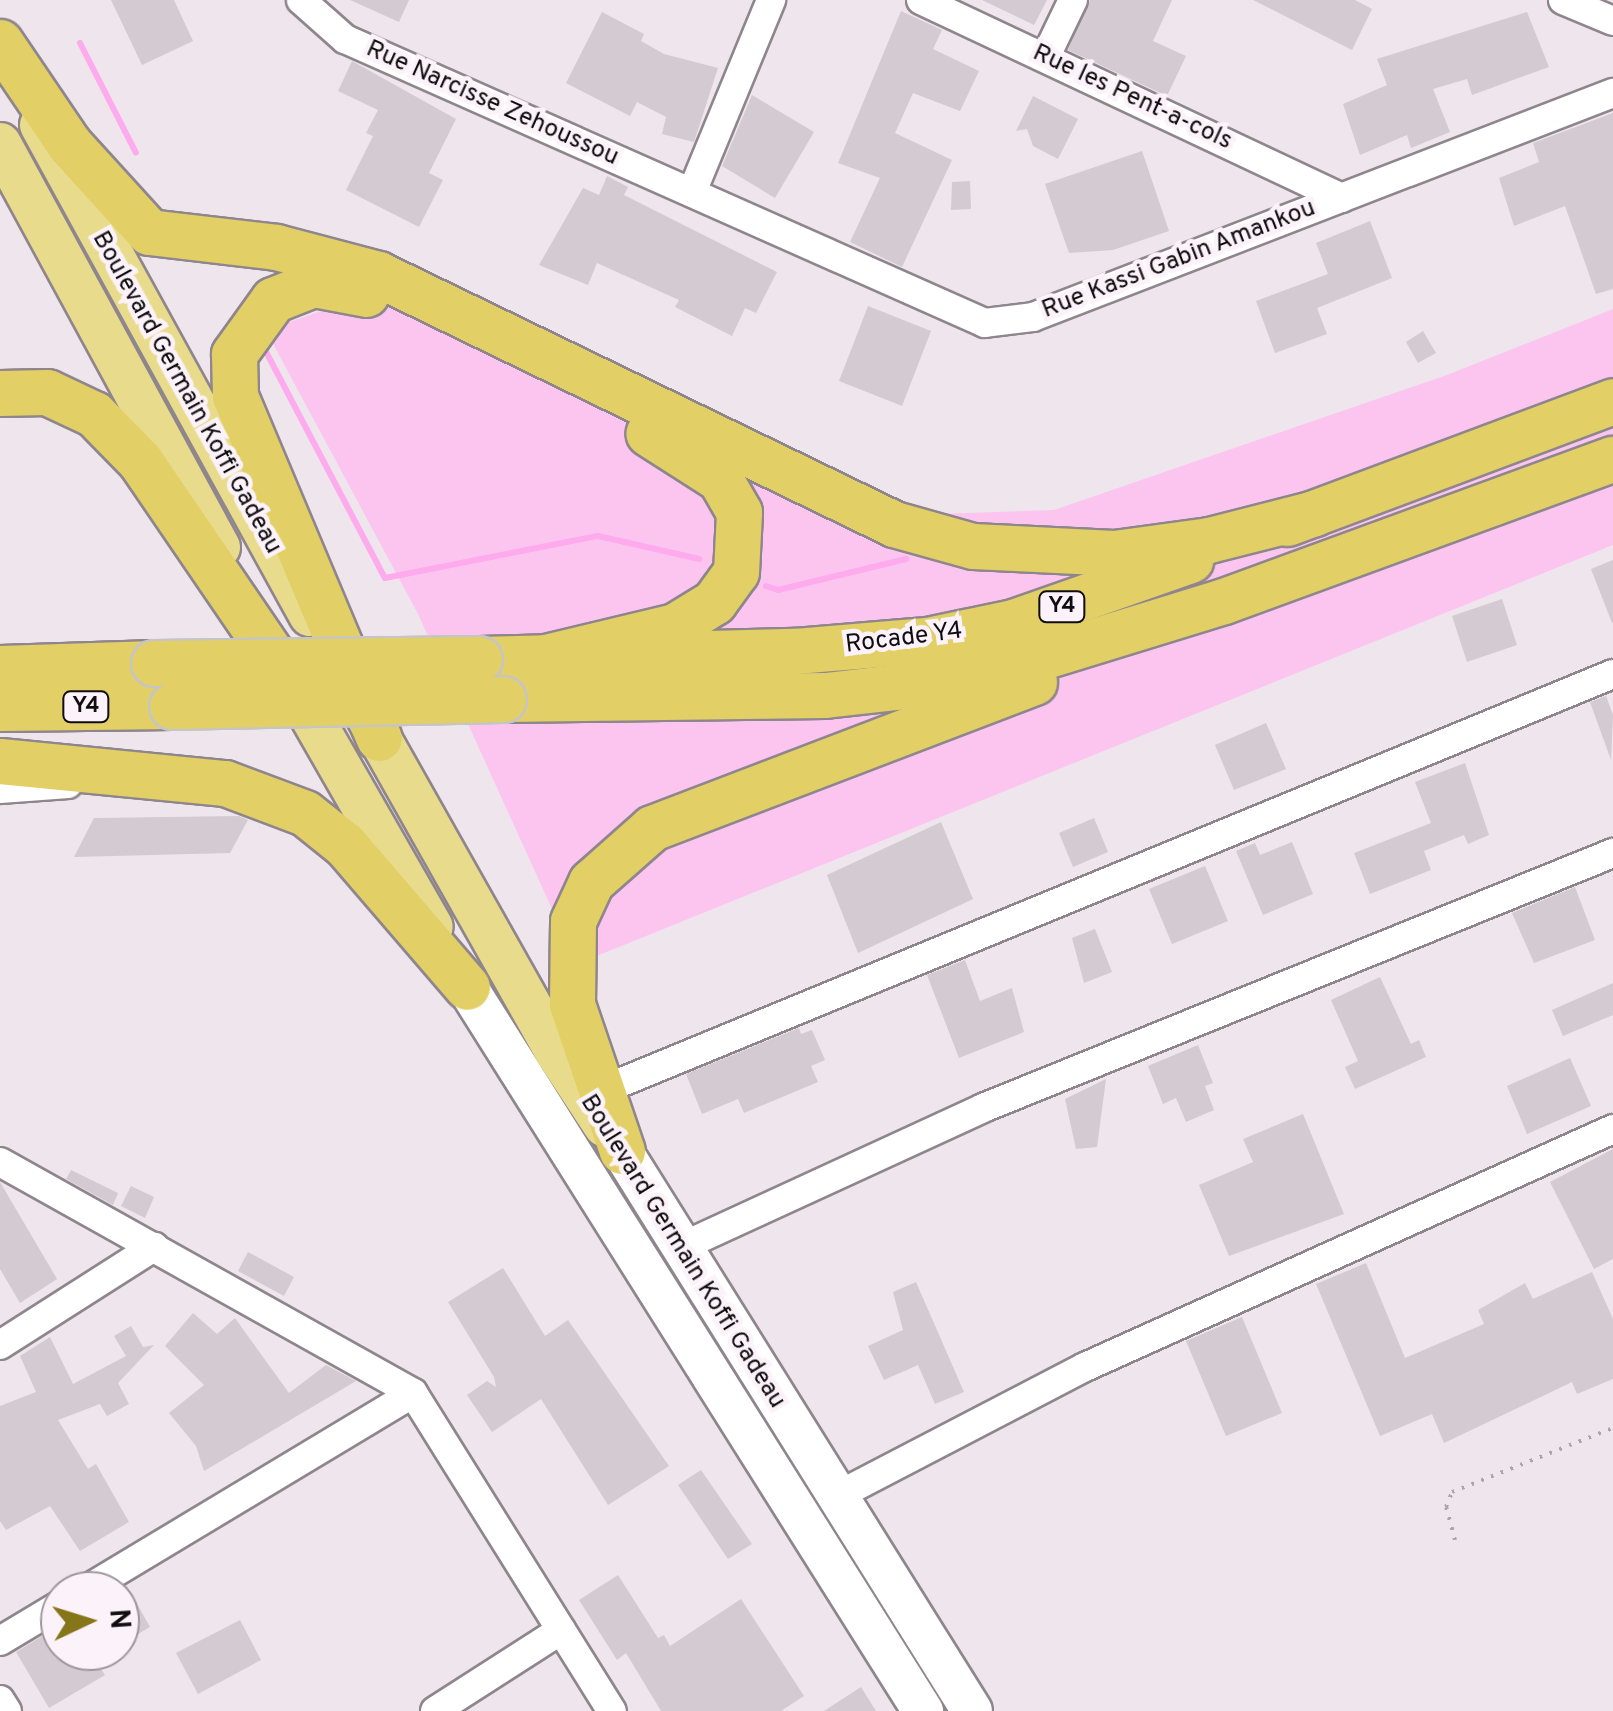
<!DOCTYPE html>
<html>
<head>
<meta charset="utf-8">
<style>
	body { margin:0 }
	#map { position:relative; width:1613px; height:1711px; overflow:hidden; background:#efe5ec; font-family:Overpass,sans-serif }
	div>[style] { position:absolute }
	[style*='--x'] { left:calc(var(--x)*1px); top:calc(var(--y)*1px); width:calc(var(--w)*1px); rotate:calc(var(--a)*1deg) }
	.green>* { inset:0; background:#fcc5f0 }
	.stream>* { height:6px; margin:-3px; padding:0 3px; transform-origin:3px; border-radius:3px; background:#fdabed }
	.building>* { inset:0; background:#d4cad1 }
	.path>* { height:4px; margin-top:-2px; transform-origin:0; background:repeating-linear-gradient(90deg,#aca4aa 0 2.5px,transparent 0 10.5px) }
	.roads { filter:drop-shadow(2px 0 #8f868d) drop-shadow(-2px 0 #8f868d) drop-shadow(0 2px #8f868d) drop-shadow(0 -2px #8f868d) }
	.minor>* { height:28px; margin:-14px; padding:0 14px; transform-origin:14px; border-radius:14px; background:#fff }
	.secondary>* { height:40px; margin:-20px; padding:0 20px; transform-origin:20px; border-radius:20px; background:#fff }
	.primary>* { height:42px; margin:-21px; padding:0 21px; transform-origin:21px; border-radius:21px; background:#e9db8c }
	.trunk>* { height:45px; margin:-22.5px; padding:0 22.5px; transform-origin:22.5px; border-radius:22.5px; background:#e2cf66 }
	.bridges { filter:drop-shadow(2px 0 #c6c5c6) drop-shadow(-2px 0 #c6c5c6) drop-shadow(0 2px #c6c5c6) drop-shadow(0 -2px #c6c5c6) }
	.trunk-bridge>* { height:45px; margin:-22.5px; padding:0 22.5px; transform-origin:22.5px; border-radius:22.5px; background:#e2cf66 }
	span { translate:-50% -50%; white-space:nowrap; text-align:center; line-height:1.15; -webkit-text-stroke:9px #fcf2f9; paint-order:stroke }
	.shield-label span { padding:2px 8px; background:#fcf2f9; border:2px solid; border-radius:8px; -webkit-text-stroke-width:0 }
	.shield-label { font-size:22px; color:#100d10; font-weight:700 }
	.street-label { font-size:25px; color:#100d10 }
	.north { position:absolute; left:40px; top:1571px; width:100px; height:100px; box-sizing:border-box; background:#fcf2f9; border:2px solid #9e969c; border-radius:50%; rotate:86deg; font-size:28px; font-weight:700; line-height:40px; text-align:center; color:#100d10 }
	.north::after { content:''; display:block; margin:auto; width:35px; height:45px; background:#857619; clip-path:polygon(50% 0,100% 100%,50% 72%,0 100%) }
</style>
</head>
<body>
<div id="map">
	<div class="green">
		<div style="clip-path:polygon(384px 289px,846px 517px,1054px 510px,1447px 375px,1613px 309px,1613px 545px,577px 964px,418px 614px,271px 340px,275px 327px)"></div>
	</div>
	<div class="stream">
		<div style="--x:80;--y:43;--w:123;--a:63"></div>
		<div style="--x:263;--y:346;--w:262;--a:62.3"></div>
		<div style="--x:385;--y:578;--w:217;--a:-11.2"></div>
		<div style="--x:598;--y:536;--w:104;--a:12.8"></div>
		<div style="--x:766;--y:586;--w:13;--a:18"></div>
		<div style="--x:778;--y:590;--w:132;--a:-13.6"></div>
	</div>
	<div class="building">
		<div style="clip-path:polygon(111px 0,174px 0,193px 41px,142px 65px)"></div>
		<div style="clip-path:polygon(350px 0,409px 0,399px 22px)"></div>
		<div style="clip-path:polygon(982px 0,1047px 0,1034px 25px)"></div>
		<div style="clip-path:polygon(1090px 0,1172px 0,1153px 41px,1186px 56px,1167px 96px,1068px 50px)"></div>
		<div style="clip-path:polygon(1253px 0,1355px 0,1372px 9px,1352px 50px)"></div>
		<div style="clip-path:polygon(901px 11px,942px 30px,933px 49px,979px 71px,960px 111px,913px 93px,895px 133px,952px 160px,902px 267px,850px 242px,880px 178px,838px 163px)"></div>
		<div style="clip-path:polygon(602px 12px,644px 34px,641px 41px,664px 54px,718px 68px,694px 142px,662px 134px,666px 117px,637px 102px,630px 116px,566px 83px)"></div>
		<div style="clip-path:polygon(1527px 12px,1549px 67px,1472px 95px,1467px 79px,1433px 89px,1450px 132px,1411px 148px,1407px 135px,1360px 155px,1343px 104px,1387px 85px,1377px 59px)"></div>
		<div style="clip-path:polygon(352px 61px,456px 119px,429px 173px,443px 180px,419px 227px,346px 190px,373px 136px,366px 133px,378px 110px,338px 91px)"></div>
		<div style="clip-path:polygon(752px 95px,814px 132px,775px 198px,722px 166px)"></div>
		<div style="clip-path:polygon(1033px 96px,1078px 119px,1058px 159px,1033px 146px,1027px 129px,1016px 131px)"></div>
		<div style="clip-path:polygon(1613px 113px,1613px 289px,1596px 294px,1565px 206px,1514px 226px,1499px 178px,1539px 162px,1533px 143px)"></div>
		<div style="clip-path:polygon(1142px 151px,1169px 231px,1113px 250px,1069px 253px,1045px 184px)"></div>
		<div style="clip-path:polygon(607px 176px,628px 187px,624px 195px,777px 272px,756px 313px,745px 308px,732px 336px,675px 307px,679px 300px,597px 263px,588px 285px,539px 265px,583px 188px,599px 195px)"></div>
		<div style="clip-path:polygon(970px 181px,971px 209px,951px 210px,952px 182px)"></div>
		<div style="clip-path:polygon(1370px 221px,1392px 278px,1317px 308px,1327px 334px,1275px 353px,1256px 301px,1328px 274px,1316px 243px)"></div>
		<div style="clip-path:polygon(868px 306px,931px 331px,902px 406px,839px 381px)"></div>
		<div style="clip-path:polygon(1423px 331px,1436px 353px,1418px 363px,1406px 342px)"></div>
		<div style="clip-path:polygon(1613px 560px,1613px 622px,1612px 623px,1591px 569px)"></div>
		<div style="clip-path:polygon(1502px 599px,1517px 645px,1467px 662px,1452px 616px)"></div>
		<div style="clip-path:polygon(1606px 696px,1613px 715px,1611px 760px,1590px 702px)"></div>
		<div style="clip-path:polygon(1266px 723px,1286px 769px,1234px 790px,1215px 745px)"></div>
		<div style="clip-path:polygon(1465px 763px,1489px 835px,1468px 844px,1464px 835px,1424px 851px,1431px 870px,1370px 894px,1354px 853px,1431px 823px,1415px 782px)"></div>
		<div style="clip-path:polygon(239px 816px,248px 820px,230px 853px,74px 857px,94px 818px)"></div>
		<div style="clip-path:polygon(1094px 818px,1108px 852px,1073px 867px,1059px 833px)"></div>
		<div style="clip-path:polygon(941px 822px,973px 899px,858px 953px,827px 875px)"></div>
		<div style="clip-path:polygon(1292px 842px,1313px 894px,1263px 915px,1236px 851px,1255px 843px,1260px 855px)"></div>
		<div style="clip-path:polygon(1205px 866px,1228px 921px,1172px 944px,1149px 889px)"></div>
		<div style="clip-path:polygon(1575px 887px,1595px 940px,1534px 963px,1512px 913px)"></div>
		<div style="clip-path:polygon(1095px 929px,1112px 972px,1084px 983px,1072px 938px)"></div>
		<div style="clip-path:polygon(965px 960px,980px 1001px,1012px 988px,1024px 1032px,959px 1058px,927px 975px)"></div>
		<div style="clip-path:polygon(1380px 977px,1411px 1044px,1419px 1040px,1426px 1057px,1355px 1089px,1345px 1067px,1358px 1061px,1331px 1000px)"></div>
		<div style="clip-path:polygon(1613px 983px,1613px 1015px,1563px 1036px,1552px 1010px)"></div>
		<div style="clip-path:polygon(799px 1028px,801px 1034px,812px 1030px,825px 1060px,811px 1066px,818px 1082px,744px 1113px,738px 1099px,702px 1114px,686px 1074px)"></div>
		<div style="clip-path:polygon(1198px 1045px,1213px 1083px,1205px 1086px,1214px 1110px,1186px 1122px,1176px 1098px,1163px 1104px,1148px 1066px)"></div>
		<div style="clip-path:polygon(1570px 1058px,1591px 1106px,1527px 1134px,1507px 1086px)"></div>
		<div style="clip-path:polygon(1106px 1079px,1097px 1147px,1076px 1149px,1065px 1099px)"></div>
		<div style="clip-path:polygon(1303px 1114px,1344px 1214px,1229px 1256px,1199px 1185px,1253px 1162px,1243px 1139px)"></div>
		<div style="clip-path:polygon(1613px 1149px,1613px 1259px,1594px 1269px,1550px 1182px)"></div>
		<div style="clip-path:polygon(71px 1170px,118px 1193px,113px 1205px,66px 1179px)"></div>
		<div style="clip-path:polygon(0 1182px,57px 1279px,20px 1303px,0 1269px)"></div>
		<div style="clip-path:polygon(131px 1186px,154px 1197px,145px 1218px,121px 1206px)"></div>
		<div style="clip-path:polygon(248px 1252px,294px 1277px,284px 1296px,238px 1271px)"></div>
		<div style="clip-path:polygon(1366px 1263px,1405px 1358px,1484px 1324px,1478px 1310px,1525px 1283px,1533px 1299px,1592px 1272px,1613px 1319px,1613px 1379px,1577px 1394px,1572px 1382px,1444px 1443px,1432px 1414px,1380px 1436px,1316px 1284px)"></div>
		<div style="clip-path:polygon(503px 1268px,545px 1336px,568px 1320px,669px 1466px,608px 1505px,541px 1399px,492px 1432px,467px 1395px,487px 1381px,496px 1387px,494px 1377px,448px 1302px)"></div>
		<div style="clip-path:polygon(916px 1282px,964px 1392px,935px 1404px,918px 1365px,884px 1380px,868px 1346px,903px 1330px,893px 1292px)"></div>
		<div style="clip-path:polygon(193px 1313px,217px 1334px,235px 1318px,289px 1393px,326px 1365px,356px 1381px,204px 1471px,196px 1446px,169px 1413px,204px 1385px,165px 1346px)"></div>
		<div style="clip-path:polygon(1242px 1317px,1282px 1413px,1226px 1436px,1186px 1341px)"></div>
		<div style="clip-path:polygon(131px 1326px,143px 1347px,154px 1345px,118px 1383px,129px 1404px,107px 1416px,100px 1404px,58px 1420px,88px 1469px,96px 1464px,129px 1522px,80px 1551px,50px 1506px,6px 1530px,0 1521px,0 1406px,36px 1392px,20px 1356px,50px 1337px,73px 1384px,126px 1356px,114px 1336px)"></div>
		<div style="clip-path:polygon(701px 1470px,752px 1544px,728px 1559px,678px 1485px)"></div>
		<div style="clip-path:polygon(618px 1575px,658px 1638px,664px 1635px,670px 1646px,741px 1599px,804px 1696px,781px 1711px,661px 1711px,626px 1653px,617px 1660px,579px 1600px)"></div>
		<div style="clip-path:polygon(127px 1586px,150px 1627px,131px 1638px,120px 1619px,120px 1590px)"></div>
		<div style="clip-path:polygon(240px 1620px,261px 1660px,198px 1694px,176px 1653px)"></div>
		<div style="clip-path:polygon(60px 1625px,60px 1651px,89px 1651px,105px 1675px,49px 1708px,16px 1652px)"></div>
		<div style="clip-path:polygon(861px 1687px,876px 1711px,824px 1711px)"></div>
	</div>
	<div class="path">
		<div style="--x:1455;--y:1540;--w:34;--a:-105"></div>
		<div style="--x:1446;--y:1507;--w:16;--a:-68"></div>
		<div style="--x:1452;--y:1492;--w:173;--a:-21.7"></div>
	</div>
	<div class="roads">
		<div class="minor">
			<div style="--x:301;--y:0;--w:59;--a:41.6"></div>
			<div style="--x:345;--y:39;--w:700;--a:23.93"></div>
			<div style="--x:985;--y:323;--w:48;--a:-7.1"></div>
			<div style="--x:1033;--y:317;--w:622;--a:-21.12"></div>
			<div style="--x:921;--y:0;--w:465;--a:25.2"></div>
			<div style="--x:1563;--y:0;--w:54;--a:22.8"></div>
			<div style="--x:1046;--y:56;--w:62;--a:-64.3"></div>
			<div style="--x:692;--y:192;--w:208;--a:-67.6"></div>
			<div style="--x:0;--y:789;--w:68;--a:-4.2"></div>
			<div style="--x:588;--y:1096;--w:1108;--a:-22.38"></div>
			<div style="--x:0;--y:1162;--w:473;--a:29.2"></div>
			<div style="--x:413;--y:1393;--w:375;--a:58"></div>
			<div style="--x:681;--y:1247;--w:332;--a:-24.7"></div>
			<div style="--x:983;--y:1108;--w:680;--a:-22.04"></div>
			<div style="--x:0;--y:1345;--w:183;--a:-32.5"></div>
			<div style="--x:835;--y:1497;--w:282;--a:-27.5"></div>
			<div style="--x:1085;--y:1367;--w:579;--a:-24.26"></div>
			<div style="--x:84;--y:1591;--w:384;--a:-31"></div>
			<div style="--x:0;--y:1641;--w:70;--a:-31"></div>
			<div style="--x:0;--y:1700;--w:13;--a:58"></div>
			<div style="--x:435;--y:1711;--w:150;--a:-32.7"></div>
		</div>
		<div class="secondary">
			<div style="--x:467;--y:987;--w:856;--a:57.8"></div>
			<div style="--x:622;--y:1151;--w:660;--a:57.99"></div>
		</div>
		<div class="primary">
			<div style="--x:41;--y:125;--w:559;--a:61.23"></div>
			<div style="--x:0;--y:144;--w:459;--a:61.5"></div>
			<div style="--x:288;--y:676;--w:289;--a:60.2"></div>
			<div style="--x:362;--y:707;--w:397;--a:60.6"></div>
			<div style="--x:557;--y:1053;--w:87;--a:56.7"></div>
		</div>
		<div class="trunk">
			<div style="--x:0;--y:42;--w:123;--a:55.9"></div>
			<div style="--x:69;--y:144;--w:119;--a:47.7"></div>
			<div style="--x:149;--y:232;--w:128;--a:6.7"></div>
			<div style="--x:276;--y:247;--w:106;--a:14.8"></div>
			<div style="--x:378;--y:274;--w:573;--a:25.85"></div>
			<div style="--x:894;--y:524;--w:82;--a:15.6"></div>
			<div style="--x:973;--y:546;--w:141;--a:2.8"></div>
			<div style="--x:1114;--y:553;--w:96;--a:-7.8"></div>
			<div style="--x:1209;--y:540;--w:109;--a:-14.3"></div>
			<div style="--x:366;--y:294;--w:54;--a:-169.3"></div>
			<div style="--x:313;--y:284;--w:43;--a:158.2"></div>
			<div style="--x:273;--y:300;--w:67;--a:125.8"></div>
			<div style="--x:234;--y:354;--w:42;--a:88.6"></div>
			<div style="--x:235;--y:396;--w:371;--a:67.2"></div>
			<div style="--x:0;--y:393;--w:47;--a:-1.2"></div>
			<div style="--x:47;--y:392;--w:52;--a:25.1"></div>
			<div style="--x:94;--y:414;--w:66;--a:45.6"></div>
			<div style="--x:140;--y:461;--w:268;--a:55.7"></div>
			<div style="--x:1287;--y:523;--w:348;--a:-20.5"></div>
			<div style="--x:546;--y:657;--w:133;--a:-13.5"></div>
			<div style="--x:675;--y:626;--w:46;--a:-31.6"></div>
			<div style="--x:714;--y:602;--w:37;--a:-54"></div>
			<div style="--x:736;--y:572;--w:60;--a:-87.1"></div>
			<div style="--x:739;--y:512;--w:38;--a:-120"></div>
			<div style="--x:720;--y:479;--w:85;--a:-147.4"></div>
			<div style="--x:479;--y:659;--w:316;--a:-1.5"></div>
			<div style="--x:795;--y:651;--w:132;--a:-4.8"></div>
			<div style="--x:927;--y:640;--w:88;--a:-11.8"></div>
			<div style="--x:1013;--y:622;--w:188;--a:-19.3"></div>
			<div style="--x:0;--y:668;--w:154;--a:-1.9"></div>
			<div style="--x:503;--y:699;--w:322;--a:-0.7"></div>
			<div style="--x:825;--y:695;--w:108;--a:-6.4"></div>
			<div style="--x:932;--y:683;--w:92;--a:-12.5"></div>
			<div style="--x:1022;--y:663;--w:211;--a:-17.1"></div>
			<div style="--x:1224;--y:601;--w:414;--a:-20.1"></div>
			<div style="--x:0;--y:708;--w:172;--a:-0.7"></div>
			<div style="--x:0;--y:761;--w:226;--a:5.6"></div>
			<div style="--x:225;--y:783;--w:85;--a:20.6"></div>
			<div style="--x:305;--y:813;--w:51;--a:38.7"></div>
			<div style="--x:345;--y:845;--w:187;--a:49.3"></div>
			<div style="--x:622;--y:1151;--w:155;--a:-108.8"></div>
			<div style="--x:572;--y:1004;--w:83;--a:-89.3"></div>
			<div style="--x:573;--y:921;--w:43;--a:-65.2"></div>
			<div style="--x:591;--y:882;--w:81;--a:-41.5"></div>
			<div style="--x:652;--y:828;--w:409;--a:-20.9"></div>
		</div>
	</div>
	<div class="bridges">
		<div class="trunk-bridge">
			<div style="--x:154;--y:663;--w:325;--a:-0.7"></div>
			<div style="--x:172;--y:706;--w:331;--a:-1.2"></div>
		</div>
	</div>
	<div class="shield-label">
		<span style="left:1062px;top:607px">Y4</span>
		<span style="left:86px;top:707px">Y4</span>
	</div>
	<div class="street-label">
		<span style="left:1132px;top:98px;rotate:25deg">Rue les Pent-a-cols</span>
		<span style="left:492px;top:104px;rotate:24deg">Rue Narcisse Zehoussou</span>
		<span style="left:1179px;top:260px;rotate:-21deg">Rue Kassi Gabin Amankou</span>
		<span style="left:186px;top:393px;rotate:61deg">Boulevard Germain Koffi Gadeau</span>
		<span style="left:904px;top:639px;rotate:-7deg">Rocade Y4</span>
		<span style="left:682px;top:1252px;rotate:58deg">Boulevard Germain Koffi Gadeau</span>
	</div>
	<div class="north">N</div>
</div>
</body>
</html>
